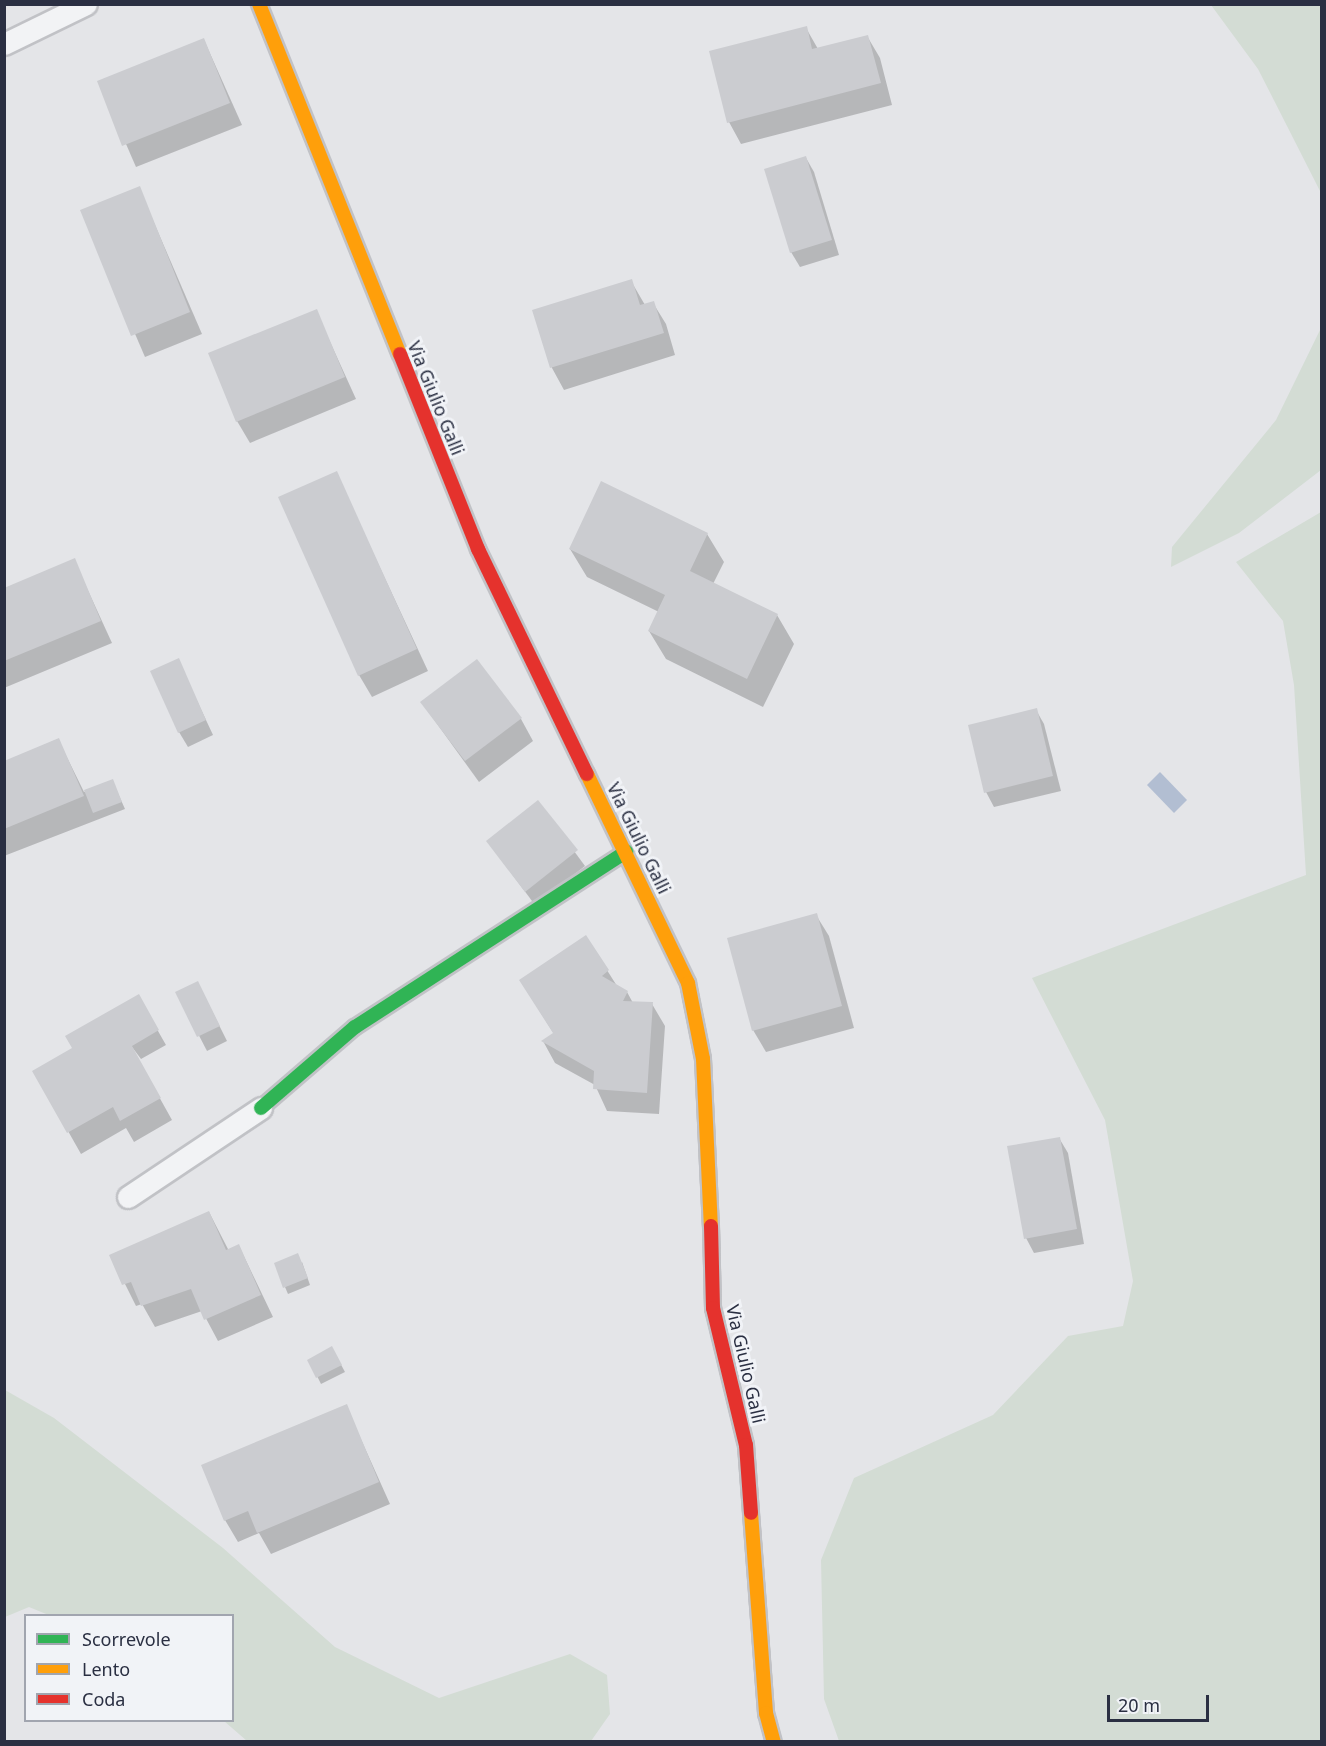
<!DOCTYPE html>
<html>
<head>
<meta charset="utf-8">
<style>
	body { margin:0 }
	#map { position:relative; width:1326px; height:1746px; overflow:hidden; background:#e4e5e8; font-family:"Noto Sans",sans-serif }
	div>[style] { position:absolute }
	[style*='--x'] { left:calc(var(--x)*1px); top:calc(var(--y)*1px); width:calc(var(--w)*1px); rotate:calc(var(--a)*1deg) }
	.green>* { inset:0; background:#d3dcd4 }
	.water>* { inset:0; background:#b2bed2 }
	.shadow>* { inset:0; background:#0003 }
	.building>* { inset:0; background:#cbccd0 }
	.roads { filter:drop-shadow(2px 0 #c1c2c6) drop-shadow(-2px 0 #c1c2c6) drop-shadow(0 2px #c1c2c6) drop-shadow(0 -2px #c1c2c6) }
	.lane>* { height:21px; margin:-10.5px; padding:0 10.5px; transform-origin:10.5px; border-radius:10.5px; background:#f2f3f5 }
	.fast>* { height:14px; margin:-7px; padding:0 7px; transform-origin:7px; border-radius:7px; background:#30b455 }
	.slow>* { height:14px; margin:-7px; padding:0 7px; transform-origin:7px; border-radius:7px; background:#ff9f0a }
	.jam>* { height:14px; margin:-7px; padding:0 7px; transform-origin:7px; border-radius:7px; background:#e5322d }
	span { translate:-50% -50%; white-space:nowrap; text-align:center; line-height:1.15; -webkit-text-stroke:6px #f1f3f7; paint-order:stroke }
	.street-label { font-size:18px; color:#2a2f42 }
	.frame { position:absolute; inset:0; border:6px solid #2a2f42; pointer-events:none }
	.legend { position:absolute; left:24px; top:1614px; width:210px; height:108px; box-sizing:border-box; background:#f1f3f7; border:2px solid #a1a5af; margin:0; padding:8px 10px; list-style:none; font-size:18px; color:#2a2f42 }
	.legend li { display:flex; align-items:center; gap:12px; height:30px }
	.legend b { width:30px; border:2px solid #a1a5af }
	.scale { position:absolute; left:1107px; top:1695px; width:102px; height:27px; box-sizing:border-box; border:3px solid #2a2f42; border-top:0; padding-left:8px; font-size:18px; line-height:21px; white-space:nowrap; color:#2a2f42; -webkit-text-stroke:4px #f1f3f7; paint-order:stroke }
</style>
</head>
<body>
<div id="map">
	<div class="green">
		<div style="clip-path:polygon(1211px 5px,1321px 5px,1321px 193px,1258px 69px)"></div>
		<div style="clip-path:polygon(1321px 328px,1321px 470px,1239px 533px,1171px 567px,1172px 547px,1276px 420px)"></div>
		<div style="clip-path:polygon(1321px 512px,1321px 1741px,839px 1741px,824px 1699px,821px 1560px,854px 1478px,993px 1415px,1068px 1336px,1123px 1326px,1133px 1281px,1105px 1120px,1032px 978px,1306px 875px,1294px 685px,1283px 621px,1236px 562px)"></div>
		<div style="clip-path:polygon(5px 1390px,54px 1418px,223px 1548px,335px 1647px,439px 1698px,570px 1654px,607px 1675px,610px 1714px,591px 1741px,247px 1741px,224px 1721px,232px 1720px,232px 1616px,51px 1616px,29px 1607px,5px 1617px)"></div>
	</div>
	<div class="water">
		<div style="clip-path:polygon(1160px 772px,1187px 800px,1174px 813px,1147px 785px)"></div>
	</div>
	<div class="shadow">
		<div style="clip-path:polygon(806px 28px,818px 49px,867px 36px,880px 58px,892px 105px,741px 144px,729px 122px)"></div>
		<div style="clip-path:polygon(204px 40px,242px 125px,136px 167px,99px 82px)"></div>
		<div style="clip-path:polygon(806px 158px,814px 172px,839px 255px,800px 267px,791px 252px)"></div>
		<div style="clip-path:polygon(139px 188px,202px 334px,145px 357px,82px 211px)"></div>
		<div style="clip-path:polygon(631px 281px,645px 305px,653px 303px,666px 324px,675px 355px,564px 390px,552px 368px,534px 311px)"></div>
		<div style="clip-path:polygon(316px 311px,356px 399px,250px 443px,237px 421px)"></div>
		<div style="clip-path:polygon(336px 473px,428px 671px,372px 697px,359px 675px)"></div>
		<div style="clip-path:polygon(707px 534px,724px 562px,713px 584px,777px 615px,794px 644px,763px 707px,666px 659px,649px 631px,659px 612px,587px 577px,570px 549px)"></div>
		<div style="clip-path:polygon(74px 560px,112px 643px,4px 688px,4px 589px)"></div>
		<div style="clip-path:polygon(178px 660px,213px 735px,188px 747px,179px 732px)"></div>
		<div style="clip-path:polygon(422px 703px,521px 719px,533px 741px,479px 782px)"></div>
		<div style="clip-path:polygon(1036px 710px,1044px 724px,1061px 791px,994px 807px,986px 792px)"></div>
		<div style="clip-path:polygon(58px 739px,84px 792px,112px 780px,125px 809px,4px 856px,4px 762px)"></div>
		<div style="clip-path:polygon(538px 802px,585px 866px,535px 905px,488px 842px)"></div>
		<div style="clip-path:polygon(816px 915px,829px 936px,854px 1028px,766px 1052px,753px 1030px)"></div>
		<div style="clip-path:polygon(586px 937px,617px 986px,627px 992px,633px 1003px,652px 1004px,665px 1026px,659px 1114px,607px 1111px,595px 1085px,555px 1063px,543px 1041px,554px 1034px,521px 981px)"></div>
		<div style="clip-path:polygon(198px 983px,227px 1041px,207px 1051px,177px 993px)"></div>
		<div style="clip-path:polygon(138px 996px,166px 1045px,141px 1059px,129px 1043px,172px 1120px,134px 1142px,126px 1128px,81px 1154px,34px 1071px,74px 1049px)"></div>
		<div style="clip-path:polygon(1059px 1138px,1068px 1153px,1084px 1244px,1034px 1253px,1026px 1238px)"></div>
		<div style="clip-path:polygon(209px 1212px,229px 1251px,239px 1246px,273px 1317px,218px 1341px,202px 1311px,155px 1327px,142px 1304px,136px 1306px,111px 1256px)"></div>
		<div style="clip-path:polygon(302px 1262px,310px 1285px,288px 1294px,285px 1287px)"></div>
		<div style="clip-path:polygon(332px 1348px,345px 1372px,321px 1384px,309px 1360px)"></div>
		<div style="clip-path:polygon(346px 1406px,390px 1504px,271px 1554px,259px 1533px,238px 1542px,225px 1520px)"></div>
	</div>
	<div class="building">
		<div style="clip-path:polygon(807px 26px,812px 49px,868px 35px,881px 83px,727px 123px,709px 51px)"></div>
		<div style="clip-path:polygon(204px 38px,230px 103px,122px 146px,97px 81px)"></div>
		<div style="clip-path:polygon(806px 156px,832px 240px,790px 253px,764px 169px)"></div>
		<div style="clip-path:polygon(140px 186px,190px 312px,131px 336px,80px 210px)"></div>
		<div style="clip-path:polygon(632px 279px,640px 305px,654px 301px,664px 333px,550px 368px,532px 310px)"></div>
		<div style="clip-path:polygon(317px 309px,345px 377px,236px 422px,208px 353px)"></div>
		<div style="clip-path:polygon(337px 471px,417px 649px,358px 676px,278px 497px)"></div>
		<div style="clip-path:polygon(601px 481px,708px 533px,690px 571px,778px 614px,747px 679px,648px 631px,665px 595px,569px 549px)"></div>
		<div style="clip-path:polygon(75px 558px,101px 621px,4px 661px,4px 588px)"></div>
		<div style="clip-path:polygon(179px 658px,206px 720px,178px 733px,150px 671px)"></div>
		<div style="clip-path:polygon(477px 659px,522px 718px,465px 761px,420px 702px)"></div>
		<div style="clip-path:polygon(1037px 708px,1053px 776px,984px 793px,968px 725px)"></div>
		<div style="clip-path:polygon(59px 738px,84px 796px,4px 829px,4px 761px)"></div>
		<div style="clip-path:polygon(113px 779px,122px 802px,93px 813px,84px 790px)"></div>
		<div style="clip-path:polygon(538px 800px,578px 850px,525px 892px,486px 841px)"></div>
		<div style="clip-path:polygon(817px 913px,842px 1006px,752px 1031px,727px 938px)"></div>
		<div style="clip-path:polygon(586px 935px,609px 970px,602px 976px,628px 991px,623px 1001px,653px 1002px,647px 1093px,593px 1089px,594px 1071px,541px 1041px,553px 1033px,519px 980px)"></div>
		<div style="clip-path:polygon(198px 981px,220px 1026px,197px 1037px,175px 992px)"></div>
		<div style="clip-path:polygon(139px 994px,159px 1030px,132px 1046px,161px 1098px,120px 1121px,113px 1107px,67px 1133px,32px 1071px,72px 1048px,65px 1036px)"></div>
		<div style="clip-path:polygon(1060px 1137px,1077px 1229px,1024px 1239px,1007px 1146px)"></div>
		<div style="clip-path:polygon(209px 1211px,226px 1250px,239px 1244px,261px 1295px,204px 1320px,191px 1289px,141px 1306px,131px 1282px,122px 1285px,109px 1255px)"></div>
		<div style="clip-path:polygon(298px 1253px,308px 1278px,283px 1288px,274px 1263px)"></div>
		<div style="clip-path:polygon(332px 1346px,342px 1365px,316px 1378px,307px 1360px)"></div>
		<div style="clip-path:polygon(347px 1404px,379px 1482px,257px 1533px,248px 1511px,224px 1521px,201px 1465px)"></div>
	</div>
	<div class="roads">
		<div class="lane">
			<div style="--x:4;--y:44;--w:91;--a:-26"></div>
			<div style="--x:128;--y:1197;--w:160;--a:-33.8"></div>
		</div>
		<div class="fast">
			<div style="--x:261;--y:1108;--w:124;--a:-40.8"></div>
			<div style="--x:355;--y:1027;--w:323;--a:-32.9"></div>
		</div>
		<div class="slow">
			<div style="--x:259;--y:4;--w:377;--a:68.1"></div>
			<div style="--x:587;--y:774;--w:232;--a:64.2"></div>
			<div style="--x:688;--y:983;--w:77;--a:78.8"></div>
			<div style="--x:703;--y:1059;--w:167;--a:87.3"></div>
			<div style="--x:751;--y:1513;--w:201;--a:85.7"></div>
			<div style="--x:766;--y:1713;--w:30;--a:75"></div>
		</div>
		<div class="jam">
			<div style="--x:400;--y:354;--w:210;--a:68.2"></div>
			<div style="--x:478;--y:549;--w:250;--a:64.2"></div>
			<div style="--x:711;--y:1226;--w:82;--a:88.6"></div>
			<div style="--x:713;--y:1308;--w:141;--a:76.5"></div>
			<div style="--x:746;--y:1445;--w:68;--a:85.8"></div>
		</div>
	</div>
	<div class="street-label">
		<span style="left:436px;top:398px;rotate:68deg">Via Giulio Galli</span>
		<span style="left:639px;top:838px;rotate:64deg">Via Giulio Galli</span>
		<span style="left:746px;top:1364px;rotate:77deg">Via Giulio Galli</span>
	</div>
	<div class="frame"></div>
	<ul class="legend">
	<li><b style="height:8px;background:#30b455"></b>Scorrevole</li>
	<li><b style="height:8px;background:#ff9f0a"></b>Lento</li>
	<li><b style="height:8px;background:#e5322d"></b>Coda</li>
	</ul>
	<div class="scale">20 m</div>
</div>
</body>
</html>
